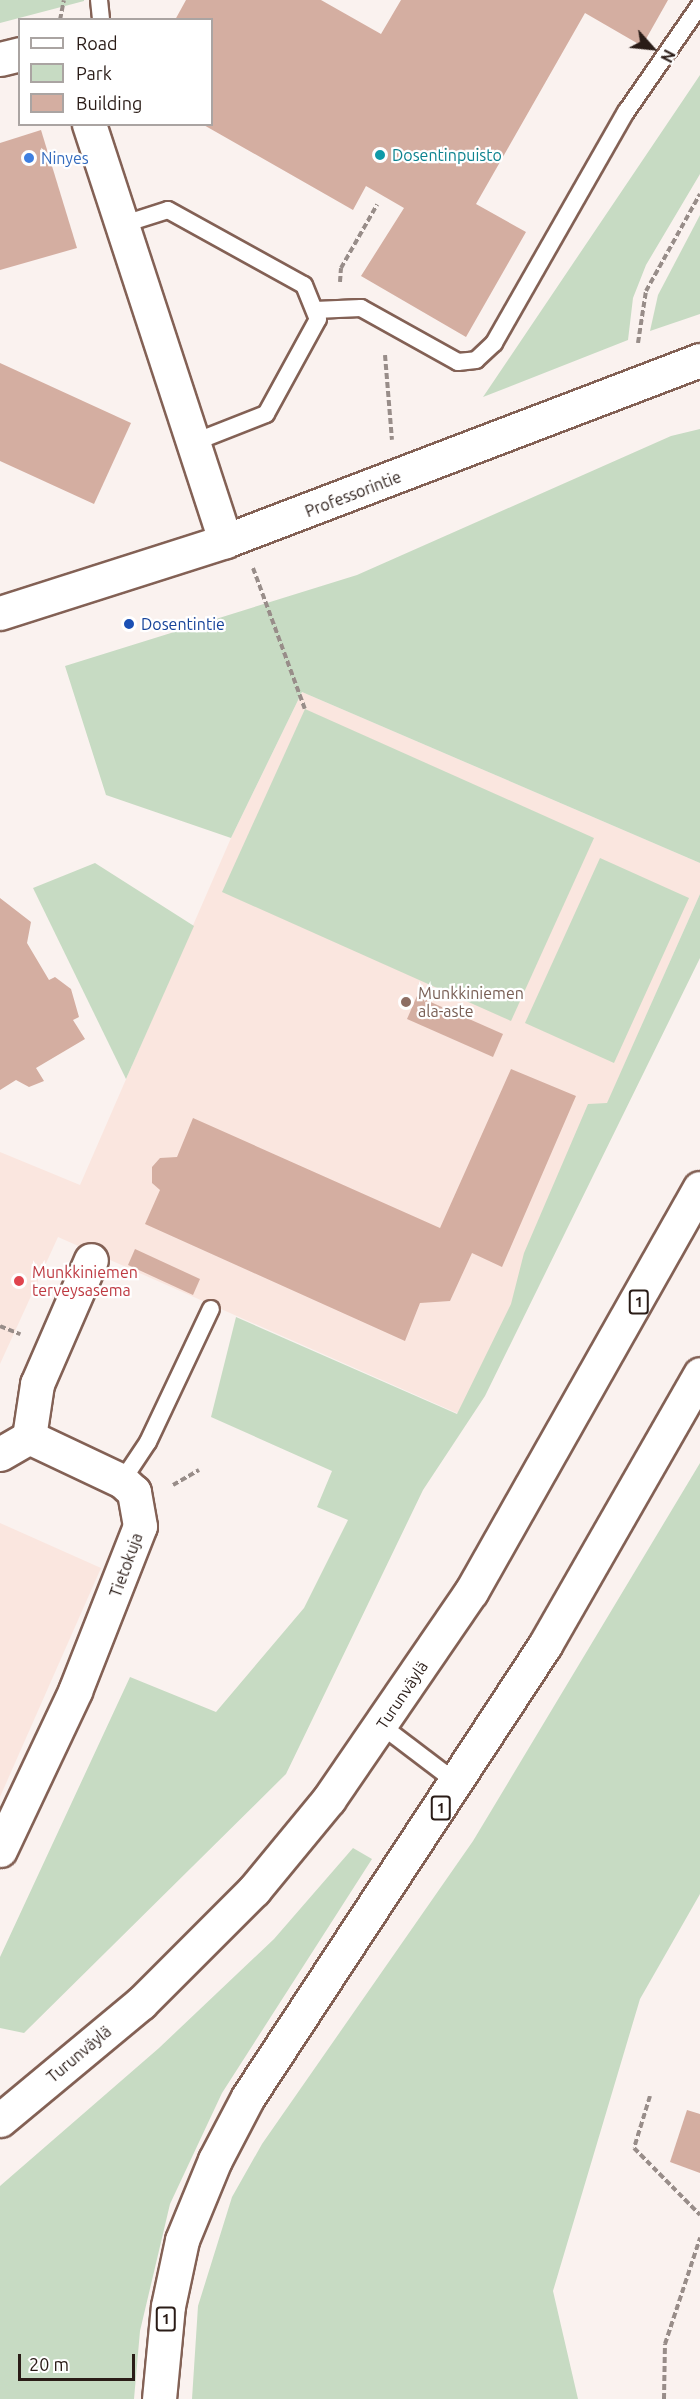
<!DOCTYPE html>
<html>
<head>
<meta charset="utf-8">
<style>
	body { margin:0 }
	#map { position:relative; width:700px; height:2399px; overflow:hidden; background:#faf2ef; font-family:Ubuntu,sans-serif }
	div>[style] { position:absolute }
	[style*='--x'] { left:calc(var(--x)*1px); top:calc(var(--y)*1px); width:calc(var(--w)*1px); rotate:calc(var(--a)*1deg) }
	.built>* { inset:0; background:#fae6df }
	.green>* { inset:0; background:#c7dbc3 }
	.building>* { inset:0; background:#d4aea1 }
	.path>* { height:4px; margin-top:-2px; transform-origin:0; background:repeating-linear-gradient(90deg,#988d89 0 6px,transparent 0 9px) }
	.roads { filter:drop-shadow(2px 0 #836155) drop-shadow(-2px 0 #836155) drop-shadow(0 2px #836155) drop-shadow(0 -2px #836155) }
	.lane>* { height:16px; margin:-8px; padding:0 8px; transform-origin:8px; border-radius:8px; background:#fff }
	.street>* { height:33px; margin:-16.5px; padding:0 16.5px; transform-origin:16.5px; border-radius:16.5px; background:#fff }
	.secondary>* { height:33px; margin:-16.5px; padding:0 16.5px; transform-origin:16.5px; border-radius:16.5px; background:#fff }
	.highway>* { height:33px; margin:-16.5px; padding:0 16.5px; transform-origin:16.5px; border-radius:16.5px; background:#fff }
	.dots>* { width:16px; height:16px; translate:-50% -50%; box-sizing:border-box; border:3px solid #fff; border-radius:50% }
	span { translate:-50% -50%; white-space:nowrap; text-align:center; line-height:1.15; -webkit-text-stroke:4.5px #fff; paint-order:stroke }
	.shield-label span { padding:2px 4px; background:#fff; border:2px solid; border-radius:4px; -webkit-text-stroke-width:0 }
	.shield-label { font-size:15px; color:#2a1c17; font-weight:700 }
	.culture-label { font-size:16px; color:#0d838f }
	.left { translate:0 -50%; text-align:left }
	.shop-label { font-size:16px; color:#366cbe }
	.street-label { font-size:16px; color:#2a1c17 }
	.transit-label { font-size:16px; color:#164399 }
	.education-label { font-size:16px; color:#785e54 }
	.health-label { font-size:16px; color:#be3a42 }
	.legend { position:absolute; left:18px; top:18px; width:195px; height:108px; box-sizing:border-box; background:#fff; border:2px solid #aaa4a2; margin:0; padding:8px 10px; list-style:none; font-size:18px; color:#2a1c17 }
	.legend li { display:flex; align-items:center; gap:12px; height:30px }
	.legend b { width:30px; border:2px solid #aaa4a2 }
	.north { position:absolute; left:622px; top:18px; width:60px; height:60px; -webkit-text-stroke:4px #fff; paint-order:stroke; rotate:117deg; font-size:16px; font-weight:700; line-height:24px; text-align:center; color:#2a1c17 }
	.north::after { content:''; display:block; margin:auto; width:21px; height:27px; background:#2a1c17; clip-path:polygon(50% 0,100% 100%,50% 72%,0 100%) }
	.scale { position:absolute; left:18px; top:2354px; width:117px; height:27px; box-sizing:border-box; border:3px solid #2a1c17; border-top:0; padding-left:8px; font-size:18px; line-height:21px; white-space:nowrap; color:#2a1c17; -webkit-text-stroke:4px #fff; paint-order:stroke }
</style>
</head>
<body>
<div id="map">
	<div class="built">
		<div style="clip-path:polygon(302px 692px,700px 863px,700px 894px,468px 1418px,58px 1237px,0 1364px,0 1152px,80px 1185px,231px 838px)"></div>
		<div style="clip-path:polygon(0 1523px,101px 1568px,0 1797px)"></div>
	</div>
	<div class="green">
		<div style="clip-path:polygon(0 0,84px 0,84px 1px,0 23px)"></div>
		<div style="clip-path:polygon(700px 75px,700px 174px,646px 265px,633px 298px,628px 340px,483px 397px)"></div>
		<div style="clip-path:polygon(700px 215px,700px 314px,650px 331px,658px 295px)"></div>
		<div style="clip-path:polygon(700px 429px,700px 863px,302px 692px,231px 838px,106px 795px,65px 666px,357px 575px,671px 436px)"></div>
		<div style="clip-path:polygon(305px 709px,594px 838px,511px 1021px,222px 892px)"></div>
		<div style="clip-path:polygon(600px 858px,689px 898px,614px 1063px,525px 1023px)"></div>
		<div style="clip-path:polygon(95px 863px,194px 926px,126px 1079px,33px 888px)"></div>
		<div style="clip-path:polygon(700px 894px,700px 958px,485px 1396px,423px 1490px,286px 1774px,24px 2033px,0 2028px,0 1957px,130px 1677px,216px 1712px,304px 1608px,348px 1520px,317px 1507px,332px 1471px,211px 1417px,236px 1317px,457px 1414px,511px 1304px,524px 1253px,588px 1104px,607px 1103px)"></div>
		<div style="clip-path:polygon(700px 1463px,700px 1894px,640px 1999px,553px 2291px,578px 2399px,192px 2399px,198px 2306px,232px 2197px,262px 2144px,473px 1841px)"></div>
		<div style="clip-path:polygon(353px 1848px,372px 1859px,222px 2093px,170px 2204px,140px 2331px,134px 2399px,0 2399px,0 2186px,159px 2048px,274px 1939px)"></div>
	</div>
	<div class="building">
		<div style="clip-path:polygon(186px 0,321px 0,381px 34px,401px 0,668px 0,642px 46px,585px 13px,476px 204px,526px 232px,466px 337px,361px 276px,404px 208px,366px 186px,353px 210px,202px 124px,212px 124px,212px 20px,175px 20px)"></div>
		<div style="clip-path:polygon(41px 130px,77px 248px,0 270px,0 143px)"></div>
		<div style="clip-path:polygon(0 363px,131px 423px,94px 504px,0 461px)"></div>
		<div style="clip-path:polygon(0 898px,31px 922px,27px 943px,49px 980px,55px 977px,71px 989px,79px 1017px,73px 1020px,85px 1039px,36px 1068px,44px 1081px,29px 1087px,16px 1080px,0 1090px)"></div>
		<div style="clip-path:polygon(417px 996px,503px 1034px,493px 1057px,407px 1019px)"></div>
		<div style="clip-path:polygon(511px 1069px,576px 1096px,502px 1267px,472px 1253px,450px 1301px,420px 1303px,405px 1341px,145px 1224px,160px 1190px,152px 1183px,152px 1167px,160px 1158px,177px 1157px,193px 1118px,440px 1228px)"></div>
		<div style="clip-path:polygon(135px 1249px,200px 1279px,193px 1295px,128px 1265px)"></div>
		<div style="clip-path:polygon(687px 2110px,700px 2114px,700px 2173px,670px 2162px)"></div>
	</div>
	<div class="path">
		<div style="--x:60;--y:20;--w:20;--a:-79"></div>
		<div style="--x:340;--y:282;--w:14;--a:-86"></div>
		<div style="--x:341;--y:268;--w:73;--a:-60.3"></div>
		<div style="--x:638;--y:343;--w:53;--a:-81.3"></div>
		<div style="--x:646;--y:291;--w:111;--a:-60.9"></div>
		<div style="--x:385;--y:355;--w:85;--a:85.3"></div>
		<div style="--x:253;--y:568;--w:150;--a:69.8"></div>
		<div style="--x:0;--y:1326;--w:22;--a:22"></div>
		<div style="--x:173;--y:1485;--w:30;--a:-30"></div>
		<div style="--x:650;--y:2096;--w:54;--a:107.1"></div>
		<div style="--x:634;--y:2148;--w:94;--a:45.4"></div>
		<div style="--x:664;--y:2399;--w:55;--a:-89"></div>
		<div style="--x:665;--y:2344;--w:112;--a:-71.7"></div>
	</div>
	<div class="roads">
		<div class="lane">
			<div style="--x:99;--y:0;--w:20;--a:84"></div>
			<div style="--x:121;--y:225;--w:49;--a:-17.7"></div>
			<div style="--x:168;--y:210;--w:155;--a:28.9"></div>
			<div style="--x:304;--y:285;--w:37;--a:68"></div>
			<div style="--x:318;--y:319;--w:108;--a:118.7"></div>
			<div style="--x:266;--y:414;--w:82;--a:158.5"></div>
			<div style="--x:315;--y:310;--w:46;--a:-2.5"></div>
			<div style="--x:361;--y:308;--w:111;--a:29.1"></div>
			<div style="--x:458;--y:362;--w:18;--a:-6"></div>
			<div style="--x:476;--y:360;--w:25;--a:-43"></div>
			<div style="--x:494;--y:343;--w:266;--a:-60.3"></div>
			<div style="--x:626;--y:112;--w:130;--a:-55.3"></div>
			<div style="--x:122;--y:1481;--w:47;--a:-56.3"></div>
			<div style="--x:148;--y:1442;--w:147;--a:-64.7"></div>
			<div style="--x:382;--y:1726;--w:94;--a:37.2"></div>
		</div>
		<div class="street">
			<div style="--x:0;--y:59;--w:21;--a:-14"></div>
			<div style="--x:89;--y:124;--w:439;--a:71.9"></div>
			<div style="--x:29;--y:1437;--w:54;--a:-81.4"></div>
			<div style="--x:37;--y:1384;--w:135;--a:-66.5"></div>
			<div style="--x:0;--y:1454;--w:34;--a:-30"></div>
			<div style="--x:0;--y:1850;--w:176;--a:-64.7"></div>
			<div style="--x:75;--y:1691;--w:177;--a:-68.5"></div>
			<div style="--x:140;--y:1526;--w:35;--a:-100"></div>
			<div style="--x:134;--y:1492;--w:16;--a:-137"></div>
			<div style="--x:122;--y:1481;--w:103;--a:-154.7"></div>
		</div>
		<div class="secondary">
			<div style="--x:0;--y:613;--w:236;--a:-17.7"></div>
			<div style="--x:225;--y:541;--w:508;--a:-20.86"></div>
		</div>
		<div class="highway">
			<div style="--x:0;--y:2120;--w:183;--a:-39.7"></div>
			<div style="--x:141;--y:2003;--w:160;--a:-45"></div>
			<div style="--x:254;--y:1890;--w:118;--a:-50.5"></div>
			<div style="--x:329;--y:1799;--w:251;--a:-55.6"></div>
			<div style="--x:471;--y:1592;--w:464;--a:-60.5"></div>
			<div style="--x:159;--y:2399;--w:93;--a:-84.5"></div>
			<div style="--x:168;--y:2306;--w:67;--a:-78"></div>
			<div style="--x:182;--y:2240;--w:87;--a:-67.6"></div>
			<div style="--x:215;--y:2160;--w:71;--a:-62.4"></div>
			<div style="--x:248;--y:2097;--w:541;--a:-56.69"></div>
			<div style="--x:545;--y:1645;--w:312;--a:-60.2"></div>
		</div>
	</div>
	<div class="dots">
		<div style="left:380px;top:155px;background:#0f9aa8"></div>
		<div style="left:29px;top:158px;background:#3f7fe0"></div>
		<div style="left:129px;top:624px;background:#1a4fb4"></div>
		<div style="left:406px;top:1002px;background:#8d6e63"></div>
		<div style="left:19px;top:1281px;background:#e0444e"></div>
	</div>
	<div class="shield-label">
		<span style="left:639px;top:1302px">1</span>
		<span style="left:441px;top:1808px">1</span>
		<span style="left:166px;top:2319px">1</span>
	</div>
	<div class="culture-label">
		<span class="left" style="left:392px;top:155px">Dosentinpuisto</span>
	</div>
	<div class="shop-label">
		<span class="left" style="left:41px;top:158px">Ninyes</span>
	</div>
	<div class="street-label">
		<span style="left:353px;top:494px;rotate:-21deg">Professorintie</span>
		<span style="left:126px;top:1565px;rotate:-70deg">Tietokuja</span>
		<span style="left:402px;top:1695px;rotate:-56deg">Turunväylä</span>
		<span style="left:79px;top:2054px;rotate:-40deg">Turunväylä</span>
	</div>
	<div class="transit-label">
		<span class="left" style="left:141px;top:624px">Dosentintie</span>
	</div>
	<div class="education-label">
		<span class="left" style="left:418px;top:1002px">Munkkiniemen<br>ala-aste</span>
	</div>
	<div class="health-label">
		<span class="left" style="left:32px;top:1281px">Munkkiniemen<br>terveysasema</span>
	</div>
	<ul class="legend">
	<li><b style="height:8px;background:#fff"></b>Road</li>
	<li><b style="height:16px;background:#c7dbc3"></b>Park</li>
	<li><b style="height:16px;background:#d4aea1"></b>Building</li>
	</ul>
	<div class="north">N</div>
	<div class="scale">20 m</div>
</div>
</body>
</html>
